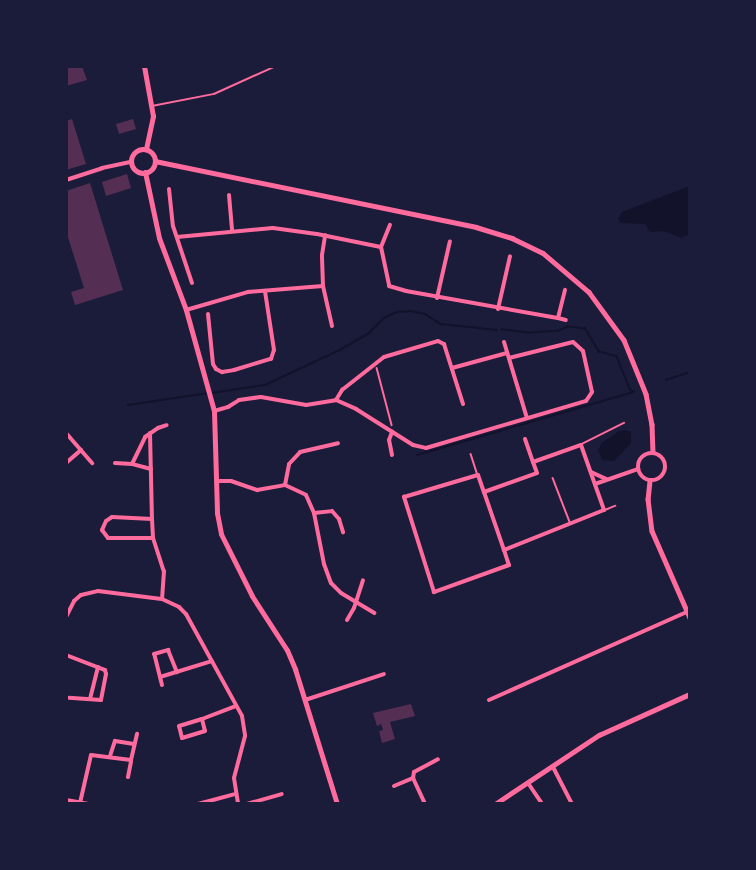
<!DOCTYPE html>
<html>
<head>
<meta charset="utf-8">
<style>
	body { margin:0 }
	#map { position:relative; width:756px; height:870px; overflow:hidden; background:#1b1b3a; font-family:Figtree,sans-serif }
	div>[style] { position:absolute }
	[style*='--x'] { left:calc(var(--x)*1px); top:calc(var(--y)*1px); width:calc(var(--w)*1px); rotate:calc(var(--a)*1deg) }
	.water>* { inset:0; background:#12122b }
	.stream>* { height:1.5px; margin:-0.75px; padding:0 0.75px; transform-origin:0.75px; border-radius:0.75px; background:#12122b }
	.building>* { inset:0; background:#542f53 }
	.path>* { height:1.5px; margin:-0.75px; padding:0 0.75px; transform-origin:0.75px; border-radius:0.75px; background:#ff6b9d }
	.service>* { height:1.5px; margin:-0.75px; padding:0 0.75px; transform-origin:0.75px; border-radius:0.75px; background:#ff6b9d }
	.minor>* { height:4px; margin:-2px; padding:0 2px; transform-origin:2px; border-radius:2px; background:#ff6b9d }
	.tertiary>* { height:4.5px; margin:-2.25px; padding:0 2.25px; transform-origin:2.25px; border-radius:2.25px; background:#ff6b9d }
	.tertiary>.ring { margin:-2.25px; padding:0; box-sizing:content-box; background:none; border:4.5px solid #ff6b9d; border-radius:50% }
	.secondary>* { height:5px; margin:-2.5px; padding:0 2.5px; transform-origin:2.5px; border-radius:2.5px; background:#ff6b9d }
	.secondary>.ring { margin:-2.5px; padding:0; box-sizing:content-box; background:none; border:5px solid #ff6b9d; border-radius:50% }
	span { translate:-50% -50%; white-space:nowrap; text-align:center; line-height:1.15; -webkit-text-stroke:4.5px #1b1b3a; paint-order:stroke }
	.frame { position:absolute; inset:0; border:68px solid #1b1b3a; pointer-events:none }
</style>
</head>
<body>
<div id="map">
	<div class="water">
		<div style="clip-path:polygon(690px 186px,690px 234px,681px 238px,664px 231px,650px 232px,645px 224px,621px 223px,618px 219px,622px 212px)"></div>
		<div style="clip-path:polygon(625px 430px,631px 432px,631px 443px,614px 461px,602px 460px,598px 450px,602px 443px,619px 431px)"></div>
	</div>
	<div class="stream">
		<div style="--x:666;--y:380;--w:25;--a:-18"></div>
		<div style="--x:212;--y:393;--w:54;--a:-8.6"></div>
		<div style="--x:265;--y:385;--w:83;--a:-25"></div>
		<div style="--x:340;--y:350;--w:34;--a:-30"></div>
		<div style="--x:369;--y:333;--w:21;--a:-45"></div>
		<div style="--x:384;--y:318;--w:14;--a:-25"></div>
		<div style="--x:397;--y:312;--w:14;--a:-4"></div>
		<div style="--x:411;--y:311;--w:14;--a:12"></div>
		<div style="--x:425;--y:314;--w:19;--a:32"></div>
		<div style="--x:441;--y:324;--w:56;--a:6.1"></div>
		<div style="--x:128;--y:405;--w:81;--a:-8.5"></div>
		<div style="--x:417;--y:455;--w:226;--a:-16.2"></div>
		<div style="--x:634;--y:392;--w:4;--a:-153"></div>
		<div style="--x:630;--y:390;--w:35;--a:-112"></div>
		<div style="--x:617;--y:357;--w:19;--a:-164"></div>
		<div style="--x:599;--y:352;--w:27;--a:-121"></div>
		<div style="--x:585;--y:329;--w:17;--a:-173"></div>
		<div style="--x:568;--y:327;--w:10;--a:156"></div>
		<div style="--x:559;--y:331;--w:31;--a:176"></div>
		<div style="--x:528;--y:333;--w:26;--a:-173"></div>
	</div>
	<div class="building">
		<div style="clip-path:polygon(66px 66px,82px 66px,87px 80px,66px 86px)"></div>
		<div style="clip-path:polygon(72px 119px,86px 164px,66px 170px,66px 121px)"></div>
		<div style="clip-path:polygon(133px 119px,136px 129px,119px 134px,116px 124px)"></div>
		<div style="clip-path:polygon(127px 174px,131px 188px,106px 196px,102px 182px)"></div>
		<div style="clip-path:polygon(90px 183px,123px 290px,75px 305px,71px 292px,84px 288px,66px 231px,66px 191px)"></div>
		<div style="clip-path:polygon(411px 704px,415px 716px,390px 722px,395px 739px,382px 743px,379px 731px,383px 730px,381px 724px,377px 726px,373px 713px)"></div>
	</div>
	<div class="path">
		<div style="--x:377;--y:368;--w:59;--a:75.3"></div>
	</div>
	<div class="service">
		<div style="--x:152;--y:106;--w:63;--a:-11"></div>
		<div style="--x:214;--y:94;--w:68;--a:-24.3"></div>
		<div style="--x:582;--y:444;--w:47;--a:-26.6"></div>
		<div style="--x:471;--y:454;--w:20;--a:72"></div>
		<div style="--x:553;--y:478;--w:47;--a:68.9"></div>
		<div style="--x:605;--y:510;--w:11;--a:-22"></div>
	</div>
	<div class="minor">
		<div style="--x:66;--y:180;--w:38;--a:-18"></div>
		<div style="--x:102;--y:168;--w:30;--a:-12"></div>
		<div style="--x:169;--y:189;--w:37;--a:84"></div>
		<div style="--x:173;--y:226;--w:60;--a:71.6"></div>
		<div style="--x:229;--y:195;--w:35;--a:85"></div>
		<div style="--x:177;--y:237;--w:96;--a:-5.4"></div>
		<div style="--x:273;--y:228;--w:44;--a:7.8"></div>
		<div style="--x:317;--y:234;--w:65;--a:11.5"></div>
		<div style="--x:381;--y:247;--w:40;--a:78"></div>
		<div style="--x:389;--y:286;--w:18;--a:16"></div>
		<div style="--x:406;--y:291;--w:154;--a:10.1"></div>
		<div style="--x:558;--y:318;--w:29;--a:-76"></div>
		<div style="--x:381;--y:247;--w:24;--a:-68"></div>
		<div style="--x:323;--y:286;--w:41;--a:77.3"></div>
		<div style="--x:437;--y:298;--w:58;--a:-77.2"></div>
		<div style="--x:498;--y:309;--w:54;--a:-77.2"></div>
		<div style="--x:186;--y:310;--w:65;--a:-16.2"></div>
		<div style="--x:248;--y:292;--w:75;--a:-4.6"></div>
		<div style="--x:323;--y:286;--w:31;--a:-92"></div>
		<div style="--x:322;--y:255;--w:20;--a:-81"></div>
		<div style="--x:208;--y:314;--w:50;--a:84.3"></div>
		<div style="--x:213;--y:364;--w:6;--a:59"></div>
		<div style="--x:216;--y:369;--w:7;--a:27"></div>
		<div style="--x:222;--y:372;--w:12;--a:-9"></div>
		<div style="--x:234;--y:370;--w:39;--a:-17"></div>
		<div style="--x:271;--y:359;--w:9;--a:-72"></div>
		<div style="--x:274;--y:350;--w:60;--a:-98.7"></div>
		<div style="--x:558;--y:318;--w:8;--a:14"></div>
		<div style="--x:504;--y:342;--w:79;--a:73.2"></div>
		<div style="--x:452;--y:368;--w:57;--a:-15.3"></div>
		<div style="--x:336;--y:400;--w:12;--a:-59"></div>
		<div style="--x:342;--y:390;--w:53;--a:-38.2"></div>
		<div style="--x:384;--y:357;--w:56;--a:-16.5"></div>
		<div style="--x:438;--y:341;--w:7;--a:27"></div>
		<div style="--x:444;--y:344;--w:63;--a:72.4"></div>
		<div style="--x:214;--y:411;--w:15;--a:-16"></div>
		<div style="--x:228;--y:407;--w:13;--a:-32"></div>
		<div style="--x:239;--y:400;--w:22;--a:-8"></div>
		<div style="--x:261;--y:397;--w:46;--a:10.1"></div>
		<div style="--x:306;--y:405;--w:30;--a:-9"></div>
		<div style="--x:336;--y:400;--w:22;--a:24"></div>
		<div style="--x:356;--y:409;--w:67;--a:32.3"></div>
		<div style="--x:413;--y:445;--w:13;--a:13"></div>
		<div style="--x:426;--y:448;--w:167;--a:-16.4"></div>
		<div style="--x:586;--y:401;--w:11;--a:-56"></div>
		<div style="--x:592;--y:392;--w:42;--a:-102.4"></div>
		<div style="--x:583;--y:351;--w:13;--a:-138"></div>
		<div style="--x:573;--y:342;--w:66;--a:166"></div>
		<div style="--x:66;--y:433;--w:40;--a:49"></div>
		<div style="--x:150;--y:433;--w:86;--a:88.7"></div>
		<div style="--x:152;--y:519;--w:19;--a:87"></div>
		<div style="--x:153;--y:538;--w:35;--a:72"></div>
		<div style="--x:164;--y:571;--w:28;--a:94"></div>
		<div style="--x:525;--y:439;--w:24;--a:71"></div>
		<div style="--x:581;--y:445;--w:69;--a:70.5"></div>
		<div style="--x:604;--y:510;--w:108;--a:158.2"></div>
		<div style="--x:504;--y:550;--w:16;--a:72"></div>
		<div style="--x:509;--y:565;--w:80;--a:160.2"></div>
		<div style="--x:434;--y:592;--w:100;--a:-107.5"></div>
		<div style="--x:404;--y:497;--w:77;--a:-16.6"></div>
		<div style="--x:478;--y:475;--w:18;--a:71"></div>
		<div style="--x:484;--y:492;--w:56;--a:-19.7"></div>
		<div style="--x:537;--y:473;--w:12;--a:-110"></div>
		<div style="--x:533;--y:462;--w:51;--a:-19.5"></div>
		<div style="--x:392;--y:455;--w:15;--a:-101"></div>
		<div style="--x:389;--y:440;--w:9;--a:-69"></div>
		<div style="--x:66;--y:463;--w:20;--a:-41"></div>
		<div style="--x:115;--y:463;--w:17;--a:3"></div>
		<div style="--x:151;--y:469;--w:20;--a:-165"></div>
		<div style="--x:132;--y:464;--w:30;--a:-64"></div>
		<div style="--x:145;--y:437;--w:16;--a:-35"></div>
		<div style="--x:158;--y:428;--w:9;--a:-18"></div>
		<div style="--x:591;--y:472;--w:17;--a:25"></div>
		<div style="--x:217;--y:481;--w:14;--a:0"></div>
		<div style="--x:231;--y:481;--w:28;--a:19"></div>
		<div style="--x:257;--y:490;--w:28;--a:-10"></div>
		<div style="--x:285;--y:485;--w:23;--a:25"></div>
		<div style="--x:306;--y:495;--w:20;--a:66"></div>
		<div style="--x:314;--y:513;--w:52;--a:78.9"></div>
		<div style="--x:324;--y:564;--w:20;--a:70"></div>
		<div style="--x:331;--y:583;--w:14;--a:45"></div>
		<div style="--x:341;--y:593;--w:39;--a:31"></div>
		<div style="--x:595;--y:484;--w:46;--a:-19.2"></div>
		<div style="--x:285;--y:485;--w:21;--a:-79"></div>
		<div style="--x:289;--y:464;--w:16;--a:-47"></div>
		<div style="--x:300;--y:452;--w:39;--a:-13"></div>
		<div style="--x:484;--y:492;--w:61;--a:71"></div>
		<div style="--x:314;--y:513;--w:18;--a:-6"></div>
		<div style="--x:332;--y:511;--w:11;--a:49"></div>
		<div style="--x:339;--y:519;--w:14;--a:73"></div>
		<div style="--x:152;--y:519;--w:40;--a:-177.1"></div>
		<div style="--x:112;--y:517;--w:7;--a:146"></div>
		<div style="--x:106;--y:521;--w:10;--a:114"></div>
		<div style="--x:102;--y:530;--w:10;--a:53"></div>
		<div style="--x:108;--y:538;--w:45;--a:0"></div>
		<div style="--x:66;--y:617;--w:18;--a:-63"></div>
		<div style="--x:74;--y:601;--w:9;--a:-41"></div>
		<div style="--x:81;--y:595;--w:17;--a:-13"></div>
		<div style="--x:98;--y:591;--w:64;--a:7.1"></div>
		<div style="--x:162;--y:599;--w:19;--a:25"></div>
		<div style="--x:179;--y:607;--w:10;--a:45"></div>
		<div style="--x:186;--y:614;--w:116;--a:61.2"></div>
		<div style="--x:242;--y:716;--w:20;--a:81"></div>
		<div style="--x:245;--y:736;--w:43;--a:104.7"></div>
		<div style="--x:234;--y:778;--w:26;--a:81"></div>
		<div style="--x:347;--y:620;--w:14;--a:-60"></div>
		<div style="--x:354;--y:608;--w:29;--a:-72"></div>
		<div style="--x:66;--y:655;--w:42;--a:21"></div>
		<div style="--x:105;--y:670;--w:4;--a:76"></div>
		<div style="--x:106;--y:674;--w:26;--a:101"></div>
		<div style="--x:101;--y:700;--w:32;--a:-176"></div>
		<div style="--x:160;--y:677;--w:54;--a:-17.1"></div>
		<div style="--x:162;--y:685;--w:32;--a:-104"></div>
		<div style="--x:154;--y:654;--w:15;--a:-16"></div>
		<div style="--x:168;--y:650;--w:24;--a:68"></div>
		<div style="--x:90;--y:699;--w:33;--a:-76"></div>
		<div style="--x:305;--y:700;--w:83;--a:-18.2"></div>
		<div style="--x:489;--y:700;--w:217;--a:-24"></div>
		<div style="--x:202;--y:719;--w:12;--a:76"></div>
		<div style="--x:205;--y:731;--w:24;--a:163"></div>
		<div style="--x:182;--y:738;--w:12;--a:-104"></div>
		<div style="--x:179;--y:726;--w:24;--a:-17"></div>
		<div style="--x:202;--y:719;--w:36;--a:-21"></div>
		<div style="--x:110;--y:756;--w:16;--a:-72"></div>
		<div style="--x:115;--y:741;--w:19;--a:9"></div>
		<div style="--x:553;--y:767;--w:42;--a:62.8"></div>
		<div style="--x:128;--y:777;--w:16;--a:-79"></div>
		<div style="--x:413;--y:778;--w:29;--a:65"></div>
		<div style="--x:528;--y:783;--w:25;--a:56"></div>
		<div style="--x:394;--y:786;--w:21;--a:-23"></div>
		<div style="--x:413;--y:778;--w:6;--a:-81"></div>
		<div style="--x:414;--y:772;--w:27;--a:-28"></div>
		<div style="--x:66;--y:800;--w:23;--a:10"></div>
		<div style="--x:80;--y:803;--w:49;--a:-77.1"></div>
		<div style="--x:91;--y:755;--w:40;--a:7.1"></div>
		<div style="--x:131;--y:760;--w:27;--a:-77"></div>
		<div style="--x:198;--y:804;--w:39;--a:-15"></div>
		<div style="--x:247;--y:804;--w:36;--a:-16"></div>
	</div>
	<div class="tertiary">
		<div style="--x:155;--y:161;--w:328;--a:11.6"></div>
		<div style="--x:476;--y:227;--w:38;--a:17"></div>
		<div style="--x:512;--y:238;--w:34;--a:26"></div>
		<div style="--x:543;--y:253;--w:60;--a:40.3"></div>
		<div style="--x:589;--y:292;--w:59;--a:53.9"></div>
		<div style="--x:624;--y:340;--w:58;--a:67.8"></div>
		<div style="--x:646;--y:394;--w:31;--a:79"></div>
		<div style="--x:652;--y:424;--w:28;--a:88"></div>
		<div class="ring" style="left:638px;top:453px;width:23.5px;height:23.5px"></div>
		<div style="--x:650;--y:481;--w:18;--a:96"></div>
		<div style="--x:648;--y:499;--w:32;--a:83"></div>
		<div style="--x:652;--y:531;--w:95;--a:66.4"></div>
		<div style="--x:495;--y:804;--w:125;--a:-33.6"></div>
		<div style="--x:599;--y:735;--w:100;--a:-24.3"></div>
	</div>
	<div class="secondary">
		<div style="--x:144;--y:66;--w:51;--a:79.8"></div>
		<div style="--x:153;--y:116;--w:34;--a:102"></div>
		<div class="ring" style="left:131px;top:149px;width:19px;height:19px"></div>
		<div style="--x:145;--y:172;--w:67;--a:78"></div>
		<div style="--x:159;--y:238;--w:77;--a:69.4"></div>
		<div style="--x:186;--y:310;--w:105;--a:74.5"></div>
		<div style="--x:214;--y:411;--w:102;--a:88.3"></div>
		<div style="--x:217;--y:513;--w:21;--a:79"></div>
		<div style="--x:221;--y:534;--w:69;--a:63.4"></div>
		<div style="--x:252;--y:596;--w:64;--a:57.1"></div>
		<div style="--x:287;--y:650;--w:21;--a:67"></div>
		<div style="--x:295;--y:669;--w:141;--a:72.7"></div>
	</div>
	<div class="frame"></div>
</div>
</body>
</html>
